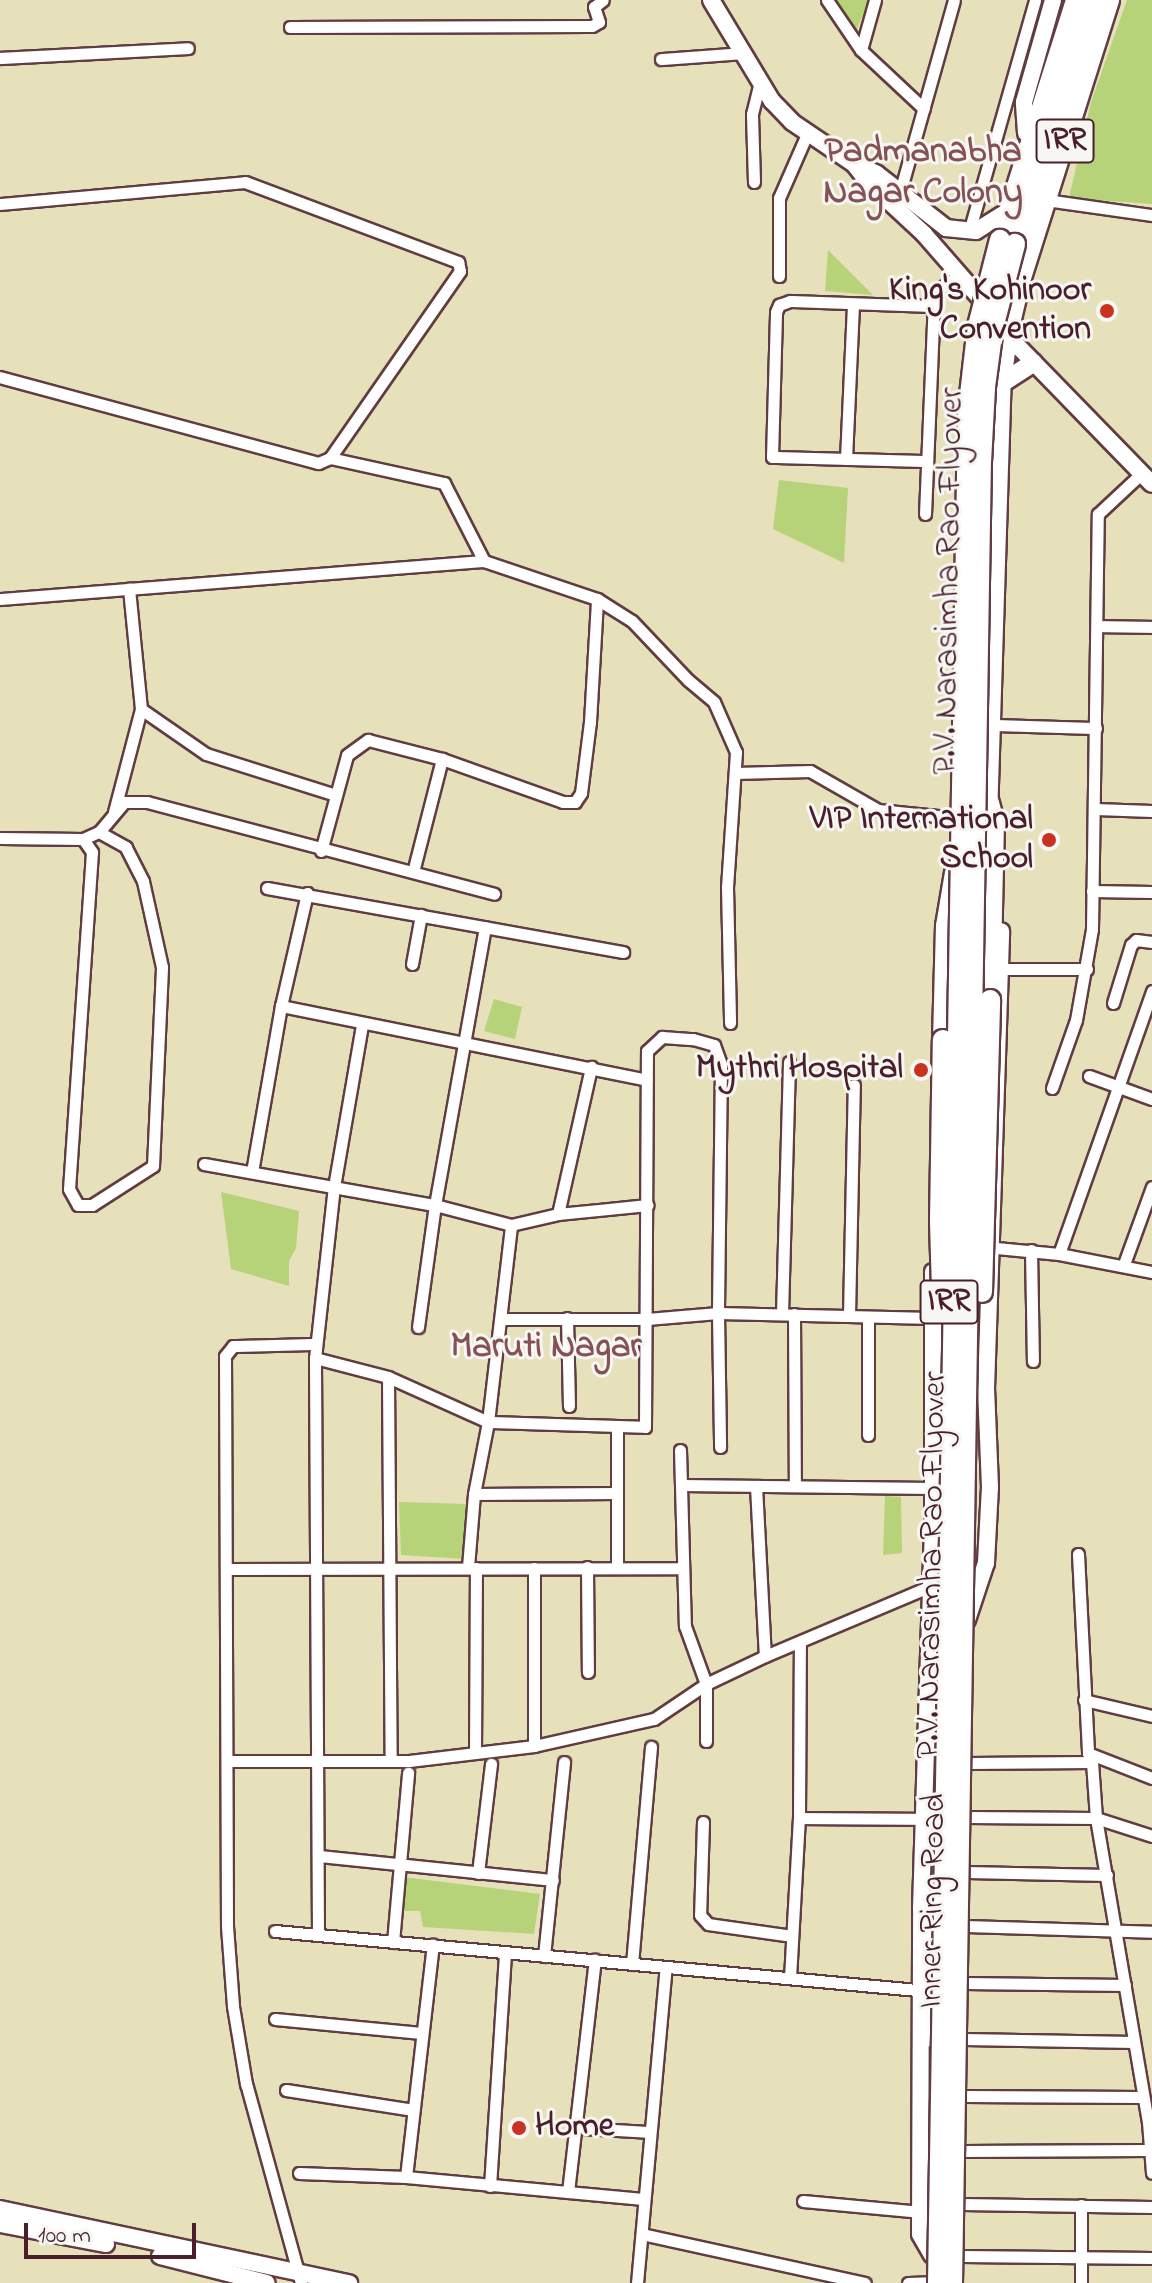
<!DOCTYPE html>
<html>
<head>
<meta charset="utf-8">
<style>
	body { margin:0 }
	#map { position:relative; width:1152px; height:2283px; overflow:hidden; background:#e6e0bb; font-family:"Indie Flower",sans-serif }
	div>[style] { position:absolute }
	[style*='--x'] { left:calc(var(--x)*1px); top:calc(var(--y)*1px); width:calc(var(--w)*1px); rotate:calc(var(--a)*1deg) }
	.green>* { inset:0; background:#b6d379 }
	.roads { filter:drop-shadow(2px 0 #613c41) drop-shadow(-2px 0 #613c41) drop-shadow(0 2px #613c41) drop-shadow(0 -2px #613c41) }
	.street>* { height:11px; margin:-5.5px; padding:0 5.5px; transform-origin:5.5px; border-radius:5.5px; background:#fff }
	.secondary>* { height:16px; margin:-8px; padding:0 8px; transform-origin:8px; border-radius:8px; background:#fff }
	.primary>* { height:18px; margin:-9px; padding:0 9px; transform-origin:9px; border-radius:9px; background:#fff }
	.highway>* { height:20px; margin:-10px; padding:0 10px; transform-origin:10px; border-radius:10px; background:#fff }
	.bridges { filter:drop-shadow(2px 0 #613c41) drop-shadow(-2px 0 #613c41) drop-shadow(0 2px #613c41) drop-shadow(0 -2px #613c41) }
	.highway-bridge>* { height:20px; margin:-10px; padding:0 10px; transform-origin:10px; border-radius:10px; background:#fff }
	.dots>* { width:22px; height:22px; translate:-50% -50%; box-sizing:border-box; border:4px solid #f6f6f2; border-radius:50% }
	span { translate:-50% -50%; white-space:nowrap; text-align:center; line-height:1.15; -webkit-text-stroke:6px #f6f6f2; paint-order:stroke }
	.shield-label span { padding:2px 6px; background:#f6f6f2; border:2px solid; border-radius:6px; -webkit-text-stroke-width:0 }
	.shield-label { font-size:32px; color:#4a1f2b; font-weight:700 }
	.poi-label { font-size:34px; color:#4a1f2b; font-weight:700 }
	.right { translate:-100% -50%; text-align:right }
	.left { translate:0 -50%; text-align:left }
	.street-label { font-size:34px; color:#4a1f2b }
	.neighbourhood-label { font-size:36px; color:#865156; font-weight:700 }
	.scale { position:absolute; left:24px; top:2223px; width:172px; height:36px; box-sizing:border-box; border:4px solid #4a1f2b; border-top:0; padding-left:10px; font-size:24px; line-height:28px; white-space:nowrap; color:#4a1f2b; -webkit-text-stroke:6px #f6f6f2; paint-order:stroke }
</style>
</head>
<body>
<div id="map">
	<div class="green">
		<div style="clip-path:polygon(836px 0,869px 0,857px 29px)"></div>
		<div style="clip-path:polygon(1127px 0,1152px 0,1152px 204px,1069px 198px,1091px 102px)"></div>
		<div style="clip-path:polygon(828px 250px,873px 295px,825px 291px)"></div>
		<div style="clip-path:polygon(779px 480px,848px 488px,844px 563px,773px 529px)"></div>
		<div style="clip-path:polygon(494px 999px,522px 1007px,515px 1039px,484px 1031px)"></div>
		<div style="clip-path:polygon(221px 1192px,299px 1211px,296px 1248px,289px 1261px,289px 1286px,231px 1269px)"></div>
		<div style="clip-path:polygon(885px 1496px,901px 1497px,902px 1553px,883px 1555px)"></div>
		<div style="clip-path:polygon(399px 1502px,466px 1504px,465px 1559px,401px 1555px)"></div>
		<div style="clip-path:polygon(403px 1877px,540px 1894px,534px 1934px,423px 1927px,420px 1911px,398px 1911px)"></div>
	</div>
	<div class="roads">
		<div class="street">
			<div style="--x:827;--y:0;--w:60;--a:55.8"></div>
			<div style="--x:861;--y:50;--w:86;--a:43.1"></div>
			<div style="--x:290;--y:27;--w:302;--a:-0.2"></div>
			<div style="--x:592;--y:26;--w:8;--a:-30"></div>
			<div style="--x:599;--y:22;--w:16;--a:-108"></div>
			<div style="--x:594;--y:7;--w:11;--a:-38"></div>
			<div style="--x:861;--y:50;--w:52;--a:-74.4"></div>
			<div style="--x:0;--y:58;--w:188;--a:-3"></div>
			<div style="--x:661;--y:59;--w:81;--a:-4.2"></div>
			<div style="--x:754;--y:182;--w:68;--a:-91.7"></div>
			<div style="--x:752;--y:114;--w:32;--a:-76"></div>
			<div style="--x:900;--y:192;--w:199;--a:-74.3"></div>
			<div style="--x:1046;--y:200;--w:107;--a:8.1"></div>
			<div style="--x:0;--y:204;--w:246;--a:-5.1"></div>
			<div style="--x:245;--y:182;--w:228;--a:20.6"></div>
			<div style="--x:458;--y:262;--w:9;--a:77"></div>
			<div style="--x:460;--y:271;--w:228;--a:124.8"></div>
			<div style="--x:330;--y:458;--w:13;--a:157"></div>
			<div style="--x:318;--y:463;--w:329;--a:-164.9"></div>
			<div style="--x:969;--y:232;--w:241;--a:-74.1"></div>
			<div style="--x:779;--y:276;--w:78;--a:-90"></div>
			<div style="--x:779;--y:198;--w:72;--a:-66.3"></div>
			<div style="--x:330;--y:458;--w:117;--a:12.4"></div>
			<div style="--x:444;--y:483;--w:88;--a:62.9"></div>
			<div style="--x:484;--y:561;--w:119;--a:18.6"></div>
			<div style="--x:597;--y:599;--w:41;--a:32.2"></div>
			<div style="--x:632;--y:621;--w:81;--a:46.5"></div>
			<div style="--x:688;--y:680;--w:34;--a:40"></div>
			<div style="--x:714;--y:702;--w:55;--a:66.3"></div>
			<div style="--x:736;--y:752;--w:135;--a:93.8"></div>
			<div style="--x:727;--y:887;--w:136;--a:88.7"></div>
			<div style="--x:846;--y:459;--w:155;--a:-87.4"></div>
			<div style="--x:927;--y:461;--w:155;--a:-178.5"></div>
			<div style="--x:772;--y:457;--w:145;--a:-88.4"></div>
			<div style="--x:776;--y:312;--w:8;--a:-67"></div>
			<div style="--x:779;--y:305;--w:12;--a:-20"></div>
			<div style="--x:790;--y:301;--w:143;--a:2"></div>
			<div style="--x:925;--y:514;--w:213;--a:-87.6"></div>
			<div style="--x:934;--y:301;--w:13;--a:-67"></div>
			<div style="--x:939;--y:289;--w:26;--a:-32"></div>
			<div style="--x:0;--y:599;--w:485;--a:-4.5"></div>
			<div style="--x:1097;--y:626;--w:55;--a:1"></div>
			<div style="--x:141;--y:709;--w:79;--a:34.7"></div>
			<div style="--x:206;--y:754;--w:136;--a:17.5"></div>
			<div style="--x:992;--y:725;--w:104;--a:1.7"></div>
			<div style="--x:735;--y:773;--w:75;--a:-1.5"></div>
			<div style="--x:810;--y:771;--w:78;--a:29.8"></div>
			<div style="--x:878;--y:810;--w:80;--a:5.7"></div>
			<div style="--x:1095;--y:809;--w:57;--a:2"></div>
			<div style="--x:114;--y:812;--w:106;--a:-75.3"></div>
			<div style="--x:141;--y:709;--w:121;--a:-95.7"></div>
			<div style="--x:0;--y:838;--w:83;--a:0.7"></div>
			<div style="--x:83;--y:839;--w:17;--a:-24"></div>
			<div style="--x:99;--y:832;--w:39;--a:-50"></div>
			<div style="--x:124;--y:802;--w:23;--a:0"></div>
			<div style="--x:147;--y:802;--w:359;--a:14.8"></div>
			<div style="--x:83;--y:839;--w:16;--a:55"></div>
			<div style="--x:92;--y:852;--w:338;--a:93.9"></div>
			<div style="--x:69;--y:1189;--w:18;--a:61"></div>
			<div style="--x:78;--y:1205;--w:14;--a:0"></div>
			<div style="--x:92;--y:1205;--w:72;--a:-32.6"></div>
			<div style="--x:153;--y:1166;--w:199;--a:-87.4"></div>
			<div style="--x:162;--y:967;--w:88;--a:-102.5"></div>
			<div style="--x:143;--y:881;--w:38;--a:-117"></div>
			<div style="--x:126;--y:847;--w:31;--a:-151"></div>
			<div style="--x:321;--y:851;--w:99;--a:-74.8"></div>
			<div style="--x:347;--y:755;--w:26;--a:-36"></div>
			<div style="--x:368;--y:740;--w:76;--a:14.4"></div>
			<div style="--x:442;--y:759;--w:128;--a:19.6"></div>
			<div style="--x:563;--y:802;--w:12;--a:0"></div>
			<div style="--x:575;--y:802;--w:11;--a:-56"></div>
			<div style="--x:581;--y:793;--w:72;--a:-82.8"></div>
			<div style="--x:590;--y:722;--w:123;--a:-86.7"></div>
			<div style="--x:413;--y:872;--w:117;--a:-75.6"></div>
			<div style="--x:267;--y:888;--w:362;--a:10.2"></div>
			<div style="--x:1092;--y:891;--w:60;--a:1"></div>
			<div style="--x:412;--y:964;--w:50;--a:-79.6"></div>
			<div style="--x:1001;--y:969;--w:86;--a:0"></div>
			<div style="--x:1113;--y:1003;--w:61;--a:-72.8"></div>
			<div style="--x:1131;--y:945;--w:7;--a:-45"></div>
			<div style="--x:1136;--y:940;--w:16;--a:7"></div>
			<div style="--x:281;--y:1006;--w:373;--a:11.4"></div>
			<div style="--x:1089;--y:1076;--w:67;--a:20.1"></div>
			<div style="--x:1052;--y:1088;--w:72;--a:-70.6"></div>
			<div style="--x:1076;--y:1020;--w:92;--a:-80"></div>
			<div style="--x:1092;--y:929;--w:415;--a:-89.2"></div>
			<div style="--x:1098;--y:514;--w:60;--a:-43"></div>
			<div style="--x:204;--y:1164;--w:235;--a:10.1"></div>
			<div style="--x:435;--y:1205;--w:79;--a:14.7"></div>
			<div style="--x:511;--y:1225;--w:48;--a:-13.2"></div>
			<div style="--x:558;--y:1214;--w:90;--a:-5.7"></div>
			<div style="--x:252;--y:1172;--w:169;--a:-80.1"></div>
			<div style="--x:281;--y:1006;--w:116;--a:-77"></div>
			<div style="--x:558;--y:1214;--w:151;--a:-77.3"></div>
			<div style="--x:986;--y:1247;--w:73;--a:5.5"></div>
			<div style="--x:1059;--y:1254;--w:95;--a:11"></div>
			<div style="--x:1031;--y:1250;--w:111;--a:89"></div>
			<div style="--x:1059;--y:1254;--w:279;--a:-70.5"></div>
			<div style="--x:1124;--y:1264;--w:82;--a:-70"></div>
			<div style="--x:782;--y:1314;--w:252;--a:-88.4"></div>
			<div style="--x:794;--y:1314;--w:172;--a:89.7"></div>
			<div style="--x:849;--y:1316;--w:231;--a:-88.8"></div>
			<div style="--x:567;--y:1318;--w:88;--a:88.7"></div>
			<div style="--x:502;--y:1319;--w:145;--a:0"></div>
			<div style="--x:647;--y:1319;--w:71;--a:-4.8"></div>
			<div style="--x:718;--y:1313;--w:215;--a:1.3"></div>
			<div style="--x:418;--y:1327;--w:123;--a:-82.1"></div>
			<div style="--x:435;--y:1205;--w:282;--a:-79.8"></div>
			<div style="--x:315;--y:1358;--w:75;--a:14.6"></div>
			<div style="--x:388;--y:1377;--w:110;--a:24.2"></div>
			<div style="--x:488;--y:1422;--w:157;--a:1.8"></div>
			<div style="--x:645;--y:1427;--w:376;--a:-89.7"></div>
			<div style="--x:647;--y:1051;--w:21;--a:-43"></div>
			<div style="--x:662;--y:1037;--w:31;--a:4"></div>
			<div style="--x:693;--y:1039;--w:22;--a:16"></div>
			<div style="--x:714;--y:1045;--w:20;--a:70"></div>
			<div style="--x:721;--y:1064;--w:249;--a:90.7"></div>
			<div style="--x:718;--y:1313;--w:134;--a:89.1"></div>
			<div style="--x:388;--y:1377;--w:382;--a:89.6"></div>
			<div style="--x:868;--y:1435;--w:118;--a:-90"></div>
			<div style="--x:680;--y:1450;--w:176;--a:88.4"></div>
			<div style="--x:685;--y:1626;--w:62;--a:70.1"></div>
			<div style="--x:706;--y:1684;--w:57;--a:90"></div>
			<div style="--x:681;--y:1485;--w:252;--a:0.7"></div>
			<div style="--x:756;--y:1486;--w:170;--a:87"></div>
			<div style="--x:474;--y:1494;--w:143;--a:-0.4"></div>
			<div style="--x:1078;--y:1554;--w:199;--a:87.1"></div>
			<div style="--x:1088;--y:1753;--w:10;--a:66"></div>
			<div style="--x:1092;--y:1762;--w:56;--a:85.9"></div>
			<div style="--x:1096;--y:1818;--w:308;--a:80.3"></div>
			<div style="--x:1148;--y:2122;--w:51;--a:85.5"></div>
			<div style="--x:468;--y:1567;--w:73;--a:-85.3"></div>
			<div style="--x:474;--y:1494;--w:73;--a:-79"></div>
			<div style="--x:488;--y:1422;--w:198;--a:-83.3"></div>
			<div style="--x:587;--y:1567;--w:105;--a:89.5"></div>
			<div style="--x:617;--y:1567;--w:139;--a:-90"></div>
			<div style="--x:227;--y:1569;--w:454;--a:-0.1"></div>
			<div style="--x:1084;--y:1700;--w:70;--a:13.2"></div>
			<div style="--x:534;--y:1746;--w:178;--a:-90"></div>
			<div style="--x:475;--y:1753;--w:185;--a:-89.7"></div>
			<div style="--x:1088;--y:1753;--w:69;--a:21.3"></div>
			<div style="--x:229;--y:1761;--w:180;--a:0"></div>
			<div style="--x:409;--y:1761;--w:126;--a:-6.8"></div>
			<div style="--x:534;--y:1746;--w:123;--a:-12.7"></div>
			<div style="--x:654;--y:1719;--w:63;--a:-33.9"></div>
			<div style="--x:706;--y:1684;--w:65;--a:-25.4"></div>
			<div style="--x:765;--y:1656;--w:188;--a:-22.9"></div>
			<div style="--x:968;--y:1763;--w:124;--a:-0.5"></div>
			<div style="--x:967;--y:1817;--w:129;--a:0.4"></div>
			<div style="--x:1096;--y:1818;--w:59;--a:17.8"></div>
			<div style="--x:799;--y:1818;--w:137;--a:0.4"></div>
			<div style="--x:703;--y:1822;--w:93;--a:91.8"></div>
			<div style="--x:700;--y:1915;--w:12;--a:48"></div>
			<div style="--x:708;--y:1924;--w:85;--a:8.1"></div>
			<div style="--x:320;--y:1856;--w:234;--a:5.9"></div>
			<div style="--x:967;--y:1872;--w:140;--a:1.2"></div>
			<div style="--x:478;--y:1873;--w:110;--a:-83.2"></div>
			<div style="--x:966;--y:1926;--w:186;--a:1.8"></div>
			<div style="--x:275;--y:1931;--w:656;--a:5.25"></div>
			<div style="--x:318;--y:1935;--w:577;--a:-90.3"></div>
			<div style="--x:315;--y:1358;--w:172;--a:-83.7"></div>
			<div style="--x:334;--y:1187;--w:164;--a:-80.2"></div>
			<div style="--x:393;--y:1942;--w:170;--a:-84.9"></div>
			<div style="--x:544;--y:1956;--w:195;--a:-84.1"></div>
			<div style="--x:632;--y:1964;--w:218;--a:-85"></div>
			<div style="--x:790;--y:1978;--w:160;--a:-86.8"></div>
			<div style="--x:799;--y:1818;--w:175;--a:-89.7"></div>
			<div style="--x:965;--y:1983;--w:160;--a:0.7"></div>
			<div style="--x:275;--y:2019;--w:147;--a:5.5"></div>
			<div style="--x:964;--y:2039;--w:170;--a:1"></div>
			<div style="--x:286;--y:2090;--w:129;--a:8.9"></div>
			<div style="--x:964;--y:2096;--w:177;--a:0.3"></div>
			<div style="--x:584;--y:2128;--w:66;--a:3.5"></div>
			<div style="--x:963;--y:2151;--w:186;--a:-0.3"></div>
			<div style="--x:299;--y:2173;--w:107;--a:2.1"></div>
			<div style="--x:406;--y:2177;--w:238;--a:5.3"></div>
			<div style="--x:406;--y:2177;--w:234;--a:-83.4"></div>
			<div style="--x:490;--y:2186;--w:234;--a:-86.3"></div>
			<div style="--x:568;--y:2192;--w:234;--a:-83.4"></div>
			<div style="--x:803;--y:2201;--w:119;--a:5.3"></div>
			<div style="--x:962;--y:2204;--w:190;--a:0.9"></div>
			<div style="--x:1081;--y:2205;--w:78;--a:90"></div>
			<div style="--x:642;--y:2234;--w:228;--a:12.4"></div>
			<div style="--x:962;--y:2256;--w:190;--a:0.6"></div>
			<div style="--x:301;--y:2283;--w:206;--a:-105.4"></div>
			<div style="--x:246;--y:2084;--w:79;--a:-99.5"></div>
			<div style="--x:233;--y:2006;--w:80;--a:-94.3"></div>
			<div style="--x:227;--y:1926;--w:570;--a:-90.2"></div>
			<div style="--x:225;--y:1356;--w:13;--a:-51"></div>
			<div style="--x:233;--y:1346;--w:83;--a:-1.4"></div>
			<div style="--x:637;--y:2283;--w:317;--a:-84.8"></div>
			<div style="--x:908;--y:2283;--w:23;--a:-2"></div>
		</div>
		<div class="secondary">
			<div style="--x:711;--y:0;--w:118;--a:58.9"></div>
			<div style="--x:772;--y:101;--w:29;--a:46"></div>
			<div style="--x:792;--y:122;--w:75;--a:34.1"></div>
			<div style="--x:854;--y:164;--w:24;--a:52"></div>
			<div style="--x:869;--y:183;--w:75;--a:42.8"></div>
			<div style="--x:924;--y:234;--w:82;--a:48.9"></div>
			<div style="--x:1026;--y:133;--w:31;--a:-94"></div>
			<div style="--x:1024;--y:102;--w:106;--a:-74.1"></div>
			<div style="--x:856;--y:164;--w:23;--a:25"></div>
			<div style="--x:877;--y:174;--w:88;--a:38"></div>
			<div style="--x:946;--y:228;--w:30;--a:6"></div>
			<div style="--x:976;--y:231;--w:31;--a:-32"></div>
			<div style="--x:1008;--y:336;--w:206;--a:45.8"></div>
			<div style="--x:967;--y:1620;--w:60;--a:-71.6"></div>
			<div style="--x:986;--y:1563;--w:76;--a:-87"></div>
			<div style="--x:990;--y:1487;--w:98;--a:-92.3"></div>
			<div style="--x:986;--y:1389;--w:458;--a:-88.1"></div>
			<div style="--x:0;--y:2209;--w:357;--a:12"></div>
			<div style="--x:0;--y:2224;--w:108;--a:10.7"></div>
			<div style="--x:932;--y:2255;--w:24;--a:-120"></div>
			<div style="--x:920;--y:2234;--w:326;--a:-89.8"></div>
			<div style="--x:921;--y:1908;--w:382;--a:-88.2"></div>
			<div style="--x:933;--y:1526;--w:254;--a:-90"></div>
			<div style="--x:160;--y:2256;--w:110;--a:14.2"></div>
		</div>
		<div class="primary">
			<div style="--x:1002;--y:383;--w:37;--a:-33"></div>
			<div style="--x:988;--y:817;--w:434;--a:-88.2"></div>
			<div style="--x:1002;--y:383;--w:47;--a:-82.7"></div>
			<div style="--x:1008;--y:336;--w:57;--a:-76.7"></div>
			<div style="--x:1021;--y:281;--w:295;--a:-72.4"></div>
			<div style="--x:937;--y:1742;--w:126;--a:-88.6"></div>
			<div style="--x:932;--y:2038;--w:135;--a:-89.2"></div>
		</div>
		<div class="highway">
			<div style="--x:1000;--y:240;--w:252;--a:-72.4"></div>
			<div style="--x:1015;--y:244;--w:256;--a:-72.5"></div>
			<div style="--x:989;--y:803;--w:20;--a:75"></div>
			<div style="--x:994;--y:822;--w:178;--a:91.3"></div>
			<div style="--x:943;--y:1040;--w:114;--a:-88.5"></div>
			<div style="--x:946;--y:926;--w:54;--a:-80.4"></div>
		</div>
	</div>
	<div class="bridges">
		<div class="highway-bridge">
			<div style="--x:942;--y:1290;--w:69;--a:-91.7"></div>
			<div style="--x:940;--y:1221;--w:181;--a:-89.1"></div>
			<div style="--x:982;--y:1292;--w:292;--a:-88.4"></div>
			<div style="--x:938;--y:2283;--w:1871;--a:-89.08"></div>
			<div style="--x:968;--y:412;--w:87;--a:-83.4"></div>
			<div style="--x:978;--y:326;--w:89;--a:-75.7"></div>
			<div style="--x:952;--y:2283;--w:1821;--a:-89.09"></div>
			<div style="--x:981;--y:462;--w:75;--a:-86.9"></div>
			<div style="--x:985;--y:387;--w:60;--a:-82.3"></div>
			<div style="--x:993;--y:328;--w:87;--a:-75.3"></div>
		</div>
	</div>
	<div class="dots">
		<div style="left:1107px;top:311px;background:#c8321e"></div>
		<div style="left:1049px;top:840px;background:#c8321e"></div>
		<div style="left:921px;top:1070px;background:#c8321e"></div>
		<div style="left:519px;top:2128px;background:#c8321e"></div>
	</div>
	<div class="shield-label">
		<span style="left:1065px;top:141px">IRR</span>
		<span style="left:949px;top:1302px">IRR</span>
	</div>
	<div class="poi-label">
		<span class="right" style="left:1091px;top:311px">King's Kohinoor<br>Convention</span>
		<span class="right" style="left:1033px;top:840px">VIP International<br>School</span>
		<span class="right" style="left:903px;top:1070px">Mythri Hospital</span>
		<span class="left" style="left:535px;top:2128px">Home</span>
	</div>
	<div class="street-label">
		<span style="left:950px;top:581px;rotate:-89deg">P.V. Narasimha Rao Flyover</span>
		<span style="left:933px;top:1565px;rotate:-89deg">P.V. Narasimha Rao Flyover</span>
		<span style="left:934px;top:1901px;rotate:-89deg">Inner Ring Road</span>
	</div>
	<div class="neighbourhood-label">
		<span style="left:923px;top:173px">Padmanabha<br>Nagar Colony</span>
		<span style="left:546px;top:1348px">Maruti Nagar</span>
	</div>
	<div class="scale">100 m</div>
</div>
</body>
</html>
